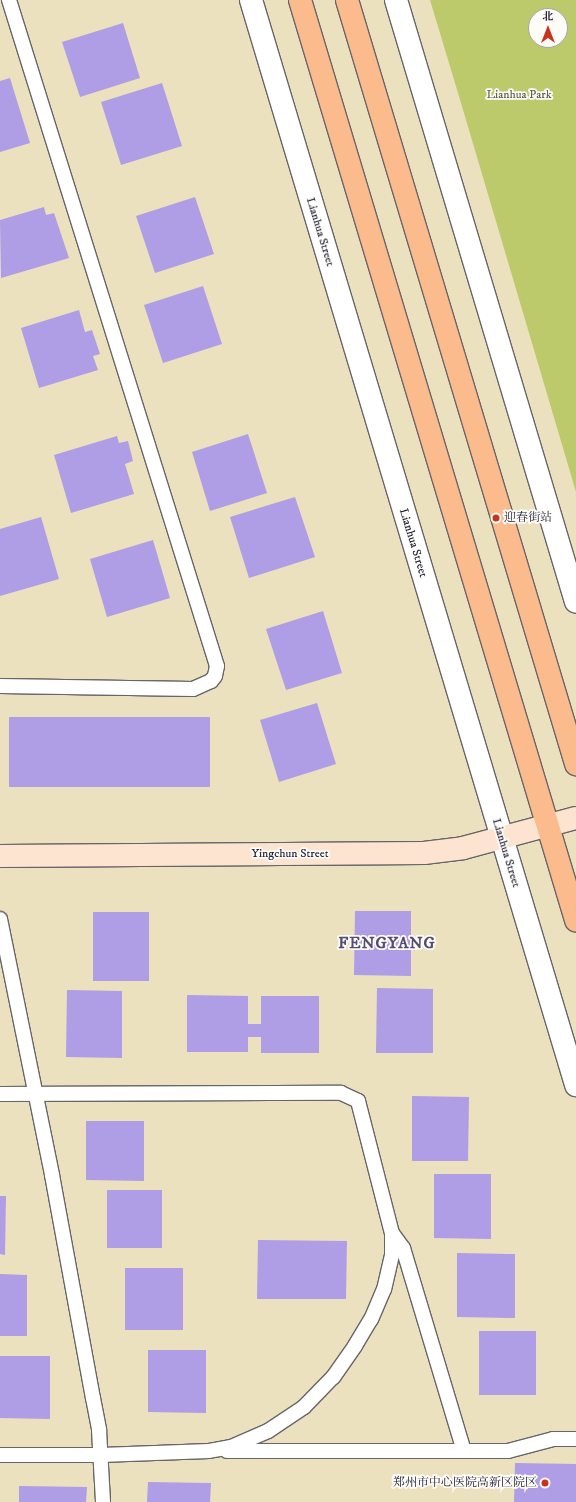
<!DOCTYPE html>
<html>
<head>
<meta charset="utf-8">
<style>
	body { margin:0 }
	#map { position:relative; width:576px; height:1502px; overflow:hidden; background:#ebe1bf; font-family:"IM FELL DW Pica","Noto Serif SC",serif }
	div>[style] { position:absolute }
	[style*='--x'] { left:calc(var(--x)*1px); top:calc(var(--y)*1px); width:calc(var(--w)*1px); rotate:calc(var(--a)*1deg) }
	.green>* { inset:0; background:#bdca6c }
	.building>* { inset:0; background:#af9de5 }
	.roads { filter:drop-shadow(1px 0 #686569) drop-shadow(-1px 0 #686569) drop-shadow(0 1px #686569) drop-shadow(0 -1px #686569) }
	.lane>* { height:14px; margin:-7px; padding:0 7px; transform-origin:7px; border-radius:7px; background:#fff }
	.street>* { height:22px; margin:-11px; padding:0 11px; transform-origin:11px; border-radius:11px; background:#fff }
	.secondary>* { height:22px; margin:-11px; padding:0 11px; transform-origin:11px; border-radius:11px; background:#fde4d1 }
	.primary>* { height:22px; margin:-11px; padding:0 11px; transform-origin:11px; border-radius:11px; background:#fbbb8c }
	.dots>* { width:11px; height:11px; translate:-50% -50%; box-sizing:border-box; border:2px solid #fdfcf7; border-radius:50% }
	span { translate:-50% -50%; white-space:nowrap; text-align:center; line-height:1.15; -webkit-text-stroke:3.5px #fdfcf7; paint-order:stroke }
	.park-label { font-size:12px; color:#585d4c }
	.street-label { font-size:12px; color:#22223b }
	.poi-label { font-size:12px; color:#22223b }
	.left { translate:0 -50%; text-align:left }
	.right { translate:-100% -50%; text-align:right }
	.district-label { font-size:16px; color:#534d76; font-weight:700; letter-spacing:1px }
	.north { position:absolute; left:528px; top:8px; width:40px; height:40px; box-sizing:border-box; background:#fdfcf7; border:1px solid #a5a5ac; border-radius:50%; rotate:0deg; font-size:11px; font-weight:700; line-height:16px; text-align:center; color:#22223b }
	.north::after { content:''; display:block; margin:auto; width:14px; height:18px; background:#c8321e; clip-path:polygon(50% 0,100% 100%,50% 72%,0 100%) }
</style>
</head>
<body>
<div id="map">
	<div class="green">
		<div style="clip-path:polygon(evenodd,430px 0,576px 0,576px 492px,461px 103px,430px 0,536px 16px,560px 16px,560px 40px,536px 40px,536px 16px)"></div>
	</div>
	<div class="building">
		<div style="clip-path:polygon(123px 23px,140px 78px,80px 97px,62px 42px)"></div>
		<div style="clip-path:polygon(10px 78px,30px 143px,0 152px,0 81px)"></div>
		<div style="clip-path:polygon(162px 83px,182px 146px,121px 165px,101px 102px)"></div>
		<div style="clip-path:polygon(195px 197px,214px 254px,155px 273px,136px 216px)"></div>
		<div style="clip-path:polygon(44px 207px,46px 215px,54px 213px,69px 258px,1px 278px,0 220px)"></div>
		<div style="clip-path:polygon(203px 286px,222px 344px,163px 363px,144px 305px)"></div>
		<div style="clip-path:polygon(79px 310px,85px 332px,92px 330px,100px 354px,93px 356px,98px 370px,39px 388px,21px 328px)"></div>
		<div style="clip-path:polygon(248px 434px,267px 493px,210px 511px,192px 452px)"></div>
		<div style="clip-path:polygon(117px 436px,119px 443px,128px 441px,133px 461px,125px 464px,134px 494px,71px 513px,54px 455px)"></div>
		<div style="clip-path:polygon(295px 497px,315px 557px,249px 578px,230px 517px)"></div>
		<div style="clip-path:polygon(41px 517px,59px 579px,0 596px,0 529px)"></div>
		<div style="clip-path:polygon(153px 540px,170px 598px,107px 617px,90px 559px)"></div>
		<div style="clip-path:polygon(323px 611px,342px 673px,286px 690px,266px 629px)"></div>
		<div style="clip-path:polygon(317px 703px,336px 764px,279px 782px,260px 720px)"></div>
		<div style="clip-path:polygon(9px 717px,210px 717px,210px 787px,9px 787px)"></div>
		<div style="clip-path:polygon(355px 911px,411px 911px,411px 976px,354px 975px)"></div>
		<div style="clip-path:polygon(93px 912px,149px 912px,149px 981px,93px 981px)"></div>
		<div style="clip-path:polygon(377px 988px,433px 989px,433px 1053px,376px 1053px)"></div>
		<div style="clip-path:polygon(67px 990px,122px 991px,122px 1058px,66px 1057px)"></div>
		<div style="clip-path:polygon(187px 995px,248px 996px,248px 1024px,261px 1024px,261px 996px,319px 996px,319px 1053px,261px 1053px,261px 1037px,248px 1037px,248px 1052px,187px 1052px)"></div>
		<div style="clip-path:polygon(412px 1096px,469px 1097px,468px 1161px,412px 1161px)"></div>
		<div style="clip-path:polygon(86px 1121px,144px 1121px,144px 1181px,86px 1180px)"></div>
		<div style="clip-path:polygon(434px 1174px,491px 1174px,491px 1239px,434px 1238px)"></div>
		<div style="clip-path:polygon(107px 1190px,162px 1190px,162px 1248px,107px 1248px)"></div>
		<div style="clip-path:polygon(0 1196px,6px 1196px,5px 1255px,0 1254px)"></div>
		<div style="clip-path:polygon(258px 1240px,347px 1241px,346px 1299px,257px 1299px)"></div>
		<div style="clip-path:polygon(457px 1253px,515px 1254px,515px 1318px,457px 1317px)"></div>
		<div style="clip-path:polygon(125px 1268px,183px 1268px,183px 1330px,125px 1330px)"></div>
		<div style="clip-path:polygon(0 1274px,27px 1275px,27px 1336px,0 1336px)"></div>
		<div style="clip-path:polygon(479px 1331px,536px 1331px,536px 1395px,479px 1395px)"></div>
		<div style="clip-path:polygon(148px 1350px,206px 1350px,206px 1413px,148px 1412px)"></div>
		<div style="clip-path:polygon(0 1356px,50px 1356px,50px 1419px,0 1418px)"></div>
		<div style="clip-path:polygon(515px 1463px,576px 1464px,576px 1502px,514px 1502px)"></div>
		<div style="clip-path:polygon(148px 1482px,211px 1483px,210px 1502px,147px 1502px)"></div>
		<div style="clip-path:polygon(19px 1486px,87px 1487px,86px 1502px,19px 1502px)"></div>
	</div>
	<div class="roads">
		<div class="lane">
			<div style="--x:0;--y:686;--w:193;--a:0.9"></div>
			<div style="--x:193;--y:689;--w:20;--a:-24"></div>
			<div style="--x:211;--y:681;--w:6;--a:-51"></div>
			<div style="--x:215;--y:676;--w:10;--a:-79"></div>
			<div style="--x:217;--y:666;--w:698;--a:-107.34"></div>
			<div style="--x:0;--y:919;--w:261;--a:78.5"></div>
			<div style="--x:52;--y:1175;--w:227;--a:79.6"></div>
			<div style="--x:93;--y:1398;--w:33;--a:79"></div>
			<div style="--x:99;--y:1430;--w:72;--a:86.8"></div>
			<div style="--x:0;--y:1094;--w:341;--a:-0.2"></div>
			<div style="--x:341;--y:1093;--w:19;--a:25"></div>
			<div style="--x:358;--y:1101;--w:136;--a:75.6"></div>
			<div style="--x:392;--y:1233;--w:22;--a:90"></div>
			<div style="--x:392;--y:1255;--w:35;--a:103"></div>
			<div style="--x:384;--y:1289;--w:33;--a:113"></div>
			<div style="--x:371;--y:1319;--w:31;--a:121"></div>
			<div style="--x:355;--y:1346;--w:38;--a:125"></div>
			<div style="--x:333;--y:1377;--w:42;--a:134"></div>
			<div style="--x:304;--y:1407;--w:43;--a:146.3"></div>
			<div style="--x:268;--y:1431;--w:40;--a:156.6"></div>
			<div style="--x:231;--y:1447;--w:22;--a:170"></div>
			<div style="--x:209;--y:1451;--w:108;--a:177.9"></div>
			<div style="--x:101;--y:1455;--w:101;--a:180"></div>
			<div style="--x:392;--y:1233;--w:19;--a:54"></div>
			<div style="--x:403;--y:1248;--w:212;--a:73.3"></div>
			<div style="--x:227;--y:1451;--w:281;--a:0"></div>
			<div style="--x:508;--y:1451;--w:47;--a:-14.9"></div>
			<div style="--x:553;--y:1439;--w:23;--a:0"></div>
		</div>
		<div class="street">
			<div style="--x:251;--y:0;--w:1133;--a:73.32"></div>
			<div style="--x:396;--y:0;--w:628;--a:73.35"></div>
		</div>
		<div class="secondary">
			<div style="--x:0;--y:856;--w:424;--a:-0.4"></div>
			<div style="--x:424;--y:853;--w:39;--a:-7"></div>
			<div style="--x:463;--y:848;--w:117;--a:-14.9"></div>
		</div>
		<div class="primary">
			<div style="--x:300;--y:0;--w:961;--a:73.3"></div>
			<div style="--x:347;--y:0;--w:798;--a:73.31"></div>
		</div>
	</div>
	<div class="dots">
		<div style="left:496px;top:518px;background:#c8321e"></div>
		<div style="left:545px;top:1483px;background:#c8321e"></div>
	</div>
	<div class="park-label">
		<span style="left:519px;top:95px">Lianhua Park</span>
	</div>
	<div class="street-label">
		<span style="left:320px;top:232px;rotate:73deg">Lianhua Street</span>
		<span style="left:413px;top:543px;rotate:73deg">Lianhua Street</span>
		<span style="left:506px;top:853px;rotate:73deg">Lianhua Street</span>
		<span style="left:290px;top:854px">Yingchun Street</span>
	</div>
	<div class="poi-label">
		<span class="left" style="left:504px;top:518px">迎春街站</span>
		<span class="right" style="left:537px;top:1483px">郑州市中心医院高新区院区</span>
	</div>
	<div class="district-label">
		<span style="left:387px;top:943px">FENGYANG</span>
	</div>
	<div class="north">北</div>
</div>
</body>
</html>
